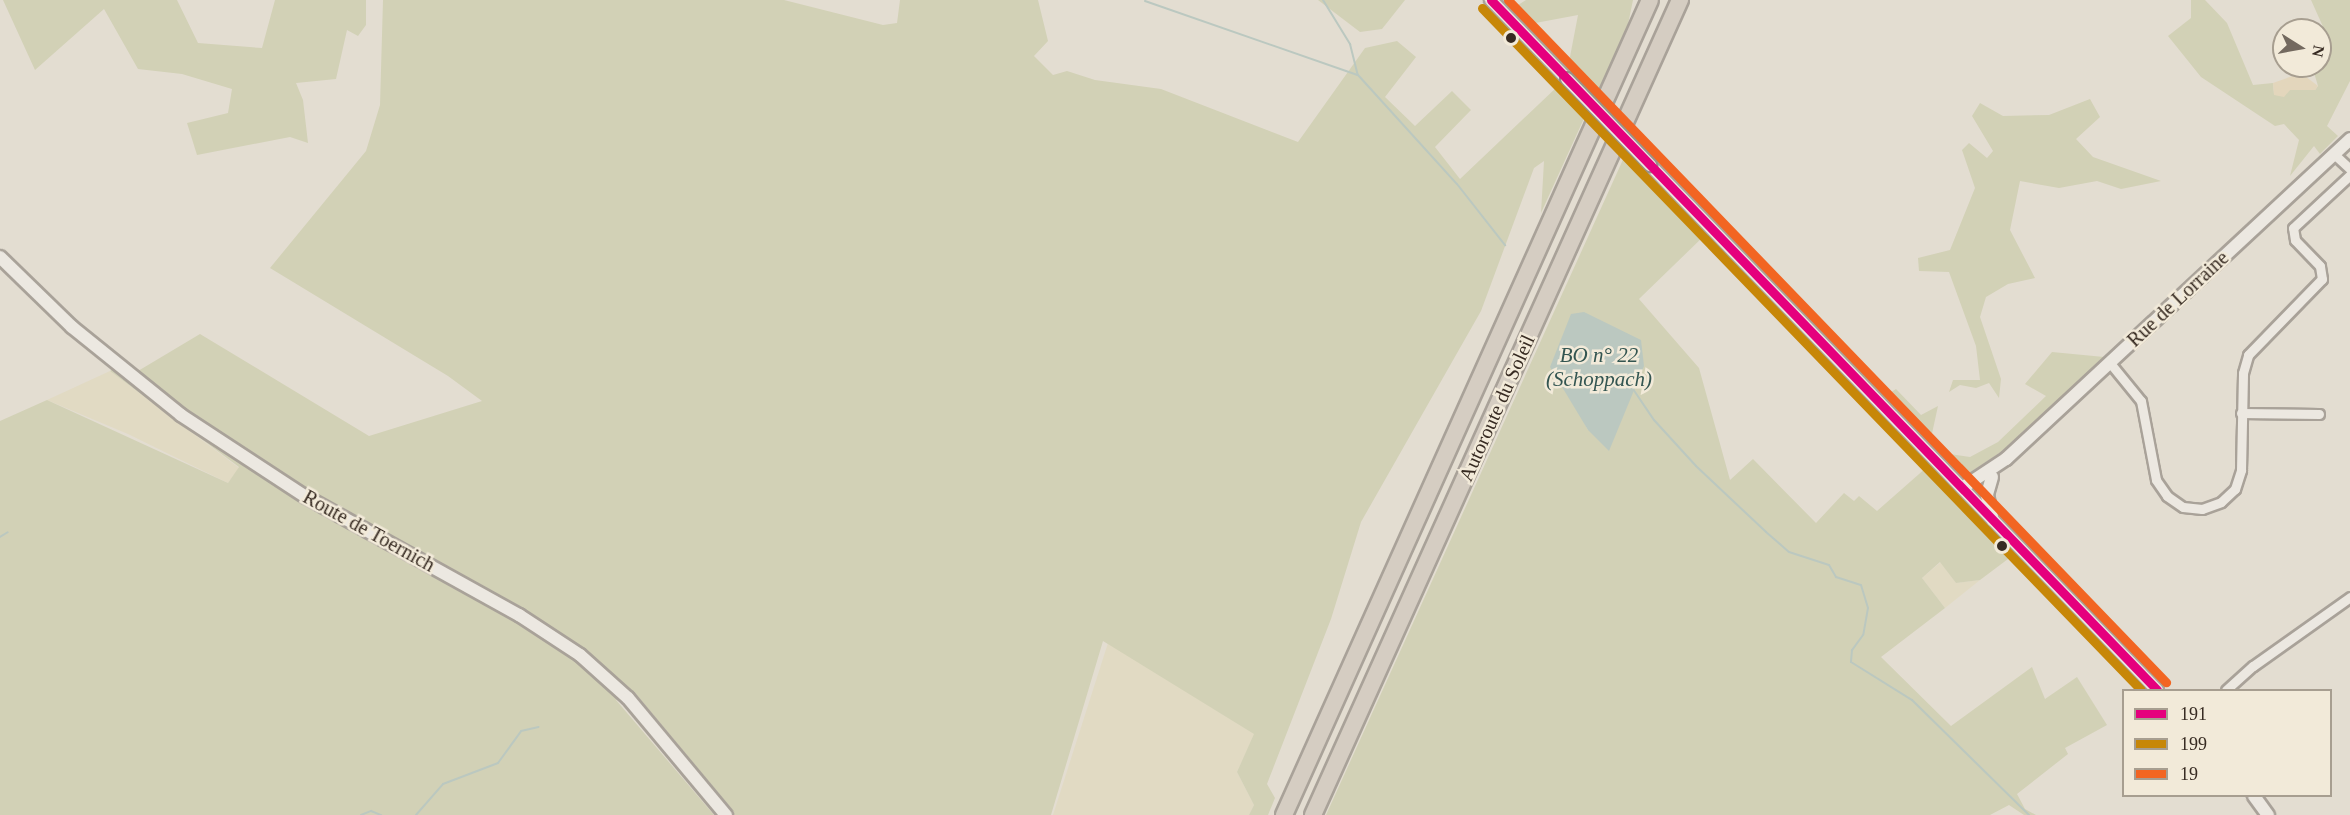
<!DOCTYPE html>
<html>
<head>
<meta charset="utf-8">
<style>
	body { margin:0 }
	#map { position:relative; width:2350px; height:815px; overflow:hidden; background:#e3ddd1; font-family:"Times New Roman",serif }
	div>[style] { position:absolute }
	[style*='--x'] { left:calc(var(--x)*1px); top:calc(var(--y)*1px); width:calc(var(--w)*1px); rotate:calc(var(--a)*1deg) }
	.farmland>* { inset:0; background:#e1dac3 }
	.green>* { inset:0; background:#d2d1b6 }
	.sand>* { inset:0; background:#e3d6bc }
	.water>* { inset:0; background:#bbc8c0 }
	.stream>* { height:2px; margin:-1px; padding:0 1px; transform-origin:1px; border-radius:1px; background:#bbc8c0 }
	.roads { filter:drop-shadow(2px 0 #a9a299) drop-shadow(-2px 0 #a9a299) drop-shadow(0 2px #a9a299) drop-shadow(0 -2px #a9a299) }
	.street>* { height:9px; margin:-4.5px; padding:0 4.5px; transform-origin:4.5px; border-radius:4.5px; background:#ece8e1 }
	.secondary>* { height:12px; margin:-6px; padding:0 6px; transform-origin:6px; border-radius:6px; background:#ece8e1 }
	.highway>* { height:16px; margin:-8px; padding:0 8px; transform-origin:8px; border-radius:8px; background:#d5cdc2 }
	.bridges { filter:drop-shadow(2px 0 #98928a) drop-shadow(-2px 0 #98928a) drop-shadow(0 2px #98928a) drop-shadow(0 -2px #98928a) }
	.secondary-bridge>* { height:12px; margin:-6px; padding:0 6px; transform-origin:6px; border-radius:6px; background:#ece8e1 }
	.bus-1>* { height:9px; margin:-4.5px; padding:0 4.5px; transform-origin:4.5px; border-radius:4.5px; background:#e5007d }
	.bus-2>* { height:9px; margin:-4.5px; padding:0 4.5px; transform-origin:4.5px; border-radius:4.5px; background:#c78708 }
	.bus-3>* { height:9px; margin:-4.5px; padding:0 4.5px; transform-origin:4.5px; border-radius:4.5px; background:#f26522 }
	.dots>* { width:16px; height:16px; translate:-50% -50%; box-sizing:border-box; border:3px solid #f2ead9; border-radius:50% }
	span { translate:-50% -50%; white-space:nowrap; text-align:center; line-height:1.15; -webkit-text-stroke:5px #f2ead9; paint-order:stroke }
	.street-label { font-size:20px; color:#372b22 }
	.water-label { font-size:21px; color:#335551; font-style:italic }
	.legend { position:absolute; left:2122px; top:689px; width:210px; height:108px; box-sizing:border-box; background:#f2ead9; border:2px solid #a79e90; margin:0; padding:8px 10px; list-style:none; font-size:18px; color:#372b22 }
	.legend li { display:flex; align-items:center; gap:12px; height:30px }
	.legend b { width:30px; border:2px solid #a79e90 }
	.north { position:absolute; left:2272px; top:18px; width:60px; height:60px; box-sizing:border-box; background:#f2ead9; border:2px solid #a79e90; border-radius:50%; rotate:101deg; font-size:16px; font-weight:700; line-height:24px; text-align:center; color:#372b22 }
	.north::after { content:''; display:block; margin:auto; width:21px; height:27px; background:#73695f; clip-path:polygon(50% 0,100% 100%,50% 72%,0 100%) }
</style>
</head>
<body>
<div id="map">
	<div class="farmland">
		<div style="clip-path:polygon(110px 371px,239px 468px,228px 483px,128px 434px,47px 400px)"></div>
		<div style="clip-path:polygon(1941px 562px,1956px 583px,1980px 580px,1945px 608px,1922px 578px)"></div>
		<div style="clip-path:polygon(1108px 643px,1255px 734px,1237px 772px,1254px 805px,1249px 815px,1053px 815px)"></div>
	</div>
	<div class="green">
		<div style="clip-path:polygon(3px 0,177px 0,198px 43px,262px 48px,275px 0,366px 0,366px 25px,358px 36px,347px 30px,336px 79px,296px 83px,303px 100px,308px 143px,290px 137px,197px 155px,187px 123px,228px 113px,232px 89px,182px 74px,138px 69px,104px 9px,35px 70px)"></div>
		<div style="clip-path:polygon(383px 0,784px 0,883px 25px,897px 23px,900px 0,1038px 0,1048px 41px,1034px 56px,1053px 75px,1067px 71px,1095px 80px,1161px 89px,1298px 142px,1365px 48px,1397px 41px,1416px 57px,1385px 97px,1415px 126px,1452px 91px,1471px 110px,1435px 147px,1460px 179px,1558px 86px,1586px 114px,1541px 213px,1544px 161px,1534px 168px,1481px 311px,1361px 522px,1331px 619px,1267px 784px,1275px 798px,1268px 815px,1249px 815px,1254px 805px,1237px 772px,1254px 734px,1103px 641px,1051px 815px,732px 815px,734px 812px,635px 693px,616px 700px,714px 815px,0 815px,0 421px,47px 400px,228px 483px,239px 467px,110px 371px,118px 365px,126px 372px,138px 371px,200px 334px,369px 436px,482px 401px,448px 376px,270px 268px,366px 151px,380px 105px)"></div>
		<div style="clip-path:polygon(1318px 0,1405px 0,1382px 29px,1360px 32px)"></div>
		<div style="clip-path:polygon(1526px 0,1633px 0,1625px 39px,1597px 95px,1569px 62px,1578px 15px,1530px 24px,1510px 10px)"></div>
		<div style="clip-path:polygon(2191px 0,2205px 0,2227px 23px,2253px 85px,2273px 83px,2274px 94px,2290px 90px,2315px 90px,2318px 86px,2312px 66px,2326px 60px,2329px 40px,2311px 0,2350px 0,2350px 81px,2327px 126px,2338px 136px,2320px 154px,2314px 146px,2290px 176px,2299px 140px,2284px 124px,2275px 126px,2201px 77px,2168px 36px,2191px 18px)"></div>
		<div style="clip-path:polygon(2090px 99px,2100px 117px,2076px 139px,2093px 157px,2161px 181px,2121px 189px,2097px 181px,2059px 188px,2020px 181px,2010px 230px,2035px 278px,2008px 284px,1986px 297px,1980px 317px,2001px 379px,1999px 398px,1989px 383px,1976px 388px,1960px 385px,1949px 392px,1953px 380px,1980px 380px,1976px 346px,1949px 272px,1919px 271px,1918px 258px,1950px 250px,1975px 188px,1962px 150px,1969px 143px,1987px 158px,1993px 151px,1972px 116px,1980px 103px,2003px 116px,2049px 115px)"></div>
		<div style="clip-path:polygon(evenodd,1626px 153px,1706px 234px,1639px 299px,1699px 368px,1730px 480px,1753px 459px,1816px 523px,1844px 493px,1854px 501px,1859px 496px,1877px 511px,1927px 467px,2012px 556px,1980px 580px,1956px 583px,1940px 562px,1922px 578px,1945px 608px,1881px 657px,1951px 726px,2032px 667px,2045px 699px,2077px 677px,2107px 725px,2065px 748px,2068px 754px,2017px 794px,2025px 809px,2036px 815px,2024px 815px,2009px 805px,1990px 815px,1326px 815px,1626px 153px,1571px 314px,1588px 430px,1572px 398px,1571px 314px)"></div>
		<div style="clip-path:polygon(2052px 352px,2104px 357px,2004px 450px,1966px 475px,1947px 466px,1882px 398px,1896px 389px,1921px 415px,1938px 406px,1931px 438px,1943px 453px,1970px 457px,1998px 442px,2046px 396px,2025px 384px)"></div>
	</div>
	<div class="sand">
		<div style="clip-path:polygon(2301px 73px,2318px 86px,2315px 90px,2290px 90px,2284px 97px,2274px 95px,2273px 83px)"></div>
	</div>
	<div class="water">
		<div style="clip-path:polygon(1584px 312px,1641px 340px,1644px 366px,1609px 451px,1588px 430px,1550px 367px,1571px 314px)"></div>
	</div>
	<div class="stream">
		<div style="--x:1323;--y:0;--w:52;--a:58.5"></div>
		<div style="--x:1350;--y:44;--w:32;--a:76"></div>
		<div style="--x:1358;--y:75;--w:147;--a:47.8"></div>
		<div style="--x:1457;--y:184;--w:78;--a:51.8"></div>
		<div style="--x:1145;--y:1;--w:225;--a:19.2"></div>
		<div style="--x:1633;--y:389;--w:37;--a:56"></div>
		<div style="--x:1654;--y:420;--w:62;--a:47.6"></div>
		<div style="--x:1696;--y:466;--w:96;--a:43.3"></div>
		<div style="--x:1766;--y:532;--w:30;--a:41"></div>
		<div style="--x:1789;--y:552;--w:42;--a:18"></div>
		<div style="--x:1829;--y:565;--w:14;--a:60"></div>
		<div style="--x:1836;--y:577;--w:26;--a:18"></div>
		<div style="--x:1861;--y:585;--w:24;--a:73"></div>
		<div style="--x:1868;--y:608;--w:27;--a:100"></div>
		<div style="--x:1863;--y:635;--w:19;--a:126"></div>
		<div style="--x:1852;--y:650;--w:12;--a:95"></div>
		<div style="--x:1851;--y:662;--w:72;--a:31.9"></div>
		<div style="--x:1912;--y:700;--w:164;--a:44.5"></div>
		<div style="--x:0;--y:537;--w:9;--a:-32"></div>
		<div style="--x:361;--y:815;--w:11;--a:-22"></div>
		<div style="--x:371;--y:811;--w:11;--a:22"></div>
		<div style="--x:416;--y:815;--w:41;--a:-48.9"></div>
		<div style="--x:443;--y:784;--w:59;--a:-20.9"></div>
		<div style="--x:498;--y:763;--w:39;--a:-54"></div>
		<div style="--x:521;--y:731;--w:18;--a:-13"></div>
	</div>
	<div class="roads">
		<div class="street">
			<div style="--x:2334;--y:154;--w:22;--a:43"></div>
			<div style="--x:2110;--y:363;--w:49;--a:50.8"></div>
			<div style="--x:2141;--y:401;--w:80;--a:79.2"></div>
			<div style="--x:2156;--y:480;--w:19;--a:55"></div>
			<div style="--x:2167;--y:496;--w:19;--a:35"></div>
			<div style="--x:2183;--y:507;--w:19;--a:6"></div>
			<div style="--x:2202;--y:509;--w:20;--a:-20"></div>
			<div style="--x:2221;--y:502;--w:19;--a:-43"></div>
			<div style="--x:2235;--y:489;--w:20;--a:-72"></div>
			<div style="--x:2241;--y:470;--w:97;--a:-88.8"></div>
			<div style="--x:2243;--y:373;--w:19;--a:-74"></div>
			<div style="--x:2248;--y:355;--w:106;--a:-45.8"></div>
			<div style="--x:2322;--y:279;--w:13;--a:-99"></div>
			<div style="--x:2320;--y:266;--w:36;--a:-134"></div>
			<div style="--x:2295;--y:240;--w:12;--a:-99"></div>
			<div style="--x:2293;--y:228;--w:78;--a:-42.9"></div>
			<div style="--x:2241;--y:413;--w:78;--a:0.7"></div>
			<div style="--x:2226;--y:690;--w:36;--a:-42"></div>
			<div style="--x:2253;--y:666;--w:119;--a:-35.4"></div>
		</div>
		<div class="secondary">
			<div style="--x:1491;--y:0;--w:110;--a:46.1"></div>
			<div style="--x:1650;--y:165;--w:730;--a:46"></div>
			<div style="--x:0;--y:257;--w:100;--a:44.2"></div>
			<div style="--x:72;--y:327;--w:140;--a:38.9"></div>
			<div style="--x:181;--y:415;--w:149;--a:33.3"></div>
			<div style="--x:306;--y:497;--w:244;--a:29"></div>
			<div style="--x:519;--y:615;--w:73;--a:33.3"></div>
			<div style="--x:580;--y:655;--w:64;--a:41.9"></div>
			<div style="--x:628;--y:698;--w:153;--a:50.1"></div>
			<div style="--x:1992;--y:477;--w:19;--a:106"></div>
			<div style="--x:1987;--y:495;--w:26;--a:77"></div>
			<div style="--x:1962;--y:488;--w:53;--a:-33.4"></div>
			<div style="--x:2006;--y:459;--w:470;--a:-42.9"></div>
			<div style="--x:2254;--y:796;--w:24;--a:54"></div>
		</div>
		<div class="highway">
			<div style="--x:1284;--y:815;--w:893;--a:-65.82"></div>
			<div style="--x:1313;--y:815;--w:894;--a:-65.76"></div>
		</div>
	</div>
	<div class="bridges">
		<div class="secondary-bridge">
			<div style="--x:1567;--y:79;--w:120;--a:46"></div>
		</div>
	</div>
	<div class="bus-1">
		<div style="--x:1491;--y:0;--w:959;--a:46.01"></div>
	</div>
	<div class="bus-2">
		<div style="--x:1482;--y:8;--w:948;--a:45.98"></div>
	</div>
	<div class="bus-3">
		<div style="--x:1508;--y:0;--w:948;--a:46.03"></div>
	</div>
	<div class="dots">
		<div style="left:1511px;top:38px;background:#372b22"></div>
		<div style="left:2002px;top:546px;background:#372b22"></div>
	</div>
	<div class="street-label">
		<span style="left:2178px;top:299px;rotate:-43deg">Rue de Lorraine</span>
		<span style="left:1497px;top:408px;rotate:-66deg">Autoroute du Soleil</span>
		<span style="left:369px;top:531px;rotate:29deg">Route de Toernich</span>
	</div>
	<div class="water-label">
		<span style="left:1599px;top:367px">BO n° 22<br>(Schoppach)</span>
	</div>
	<ul class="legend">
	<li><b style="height:8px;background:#e5007d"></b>191</li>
	<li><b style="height:8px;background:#c78708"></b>199</li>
	<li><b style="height:8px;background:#f26522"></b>19</li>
	</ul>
	<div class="north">N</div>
</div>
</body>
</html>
